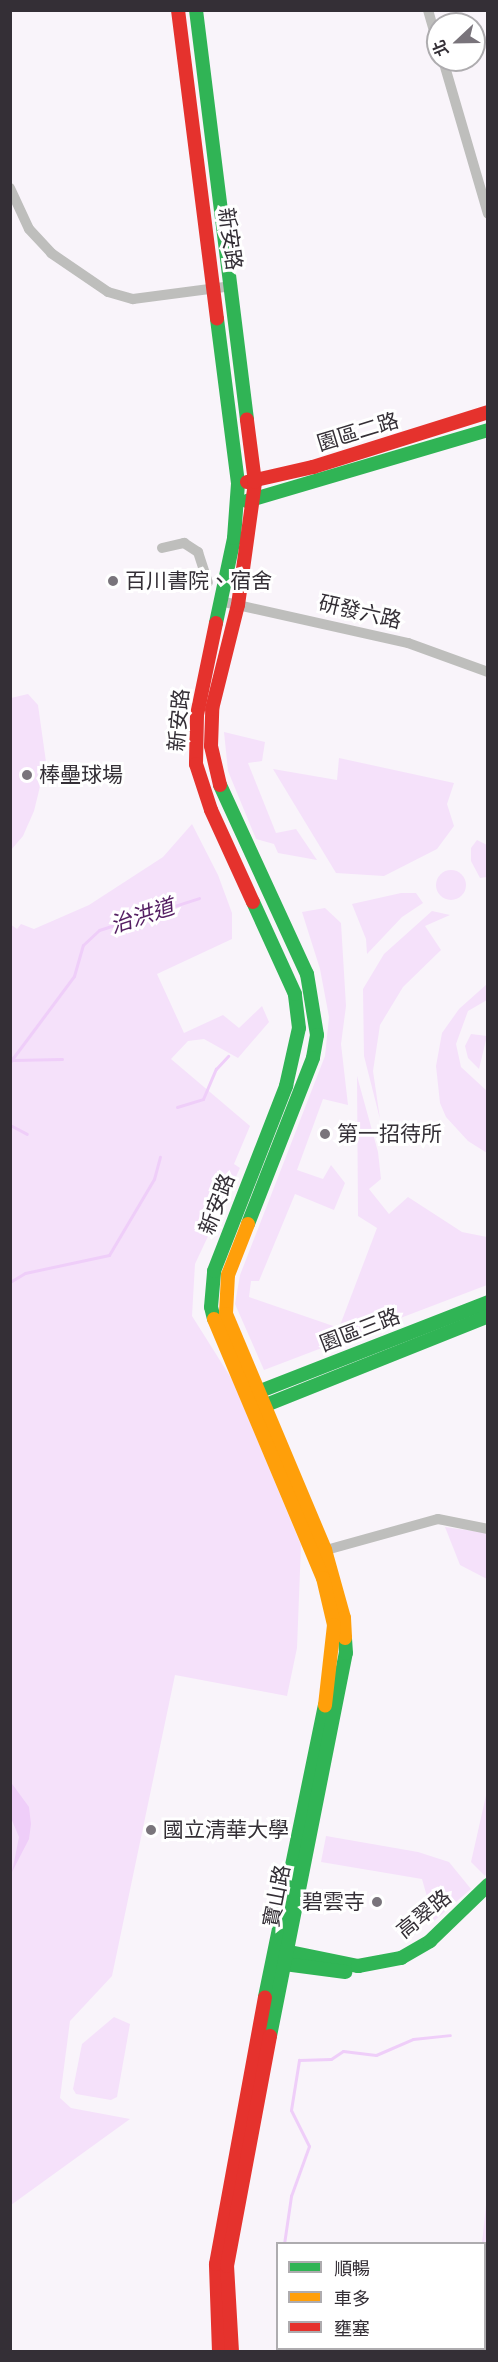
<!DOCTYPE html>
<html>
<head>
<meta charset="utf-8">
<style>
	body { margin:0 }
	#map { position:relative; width:498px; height:2362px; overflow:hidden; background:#f9f4fa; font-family:Rubik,"Noto Sans TC",sans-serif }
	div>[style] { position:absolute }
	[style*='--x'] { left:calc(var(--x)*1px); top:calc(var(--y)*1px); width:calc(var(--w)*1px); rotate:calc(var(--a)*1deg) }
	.green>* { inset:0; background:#f5e1fa }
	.round { border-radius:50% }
	.water>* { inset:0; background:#efcef9 }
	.stream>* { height:3px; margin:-1.5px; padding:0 1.5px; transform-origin:1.5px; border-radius:1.5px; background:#efcef9 }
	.street>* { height:10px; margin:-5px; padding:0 5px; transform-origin:5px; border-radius:5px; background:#bebebc }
	.fast>* { height:14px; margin:-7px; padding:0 7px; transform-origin:7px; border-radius:7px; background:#30b455 }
	.slow>* { height:14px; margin:-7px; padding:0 7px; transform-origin:7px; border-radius:7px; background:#ff9f0a }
	.jam>* { height:14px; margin:-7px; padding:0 7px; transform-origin:7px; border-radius:7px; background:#e5322d }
	.dots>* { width:16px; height:16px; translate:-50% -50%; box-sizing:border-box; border:3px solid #fff; border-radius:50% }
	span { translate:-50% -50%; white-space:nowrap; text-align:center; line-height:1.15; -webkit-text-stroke:6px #fff; paint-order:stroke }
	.street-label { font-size:21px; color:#342f36 }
	.poi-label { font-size:21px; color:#342f36 }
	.left { translate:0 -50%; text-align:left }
	.right { translate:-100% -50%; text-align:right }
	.water-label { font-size:22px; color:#541e62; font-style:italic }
	.frame { position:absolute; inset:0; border:12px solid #342f36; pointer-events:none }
	.legend { position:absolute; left:276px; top:2242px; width:210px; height:108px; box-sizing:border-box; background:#fff; border:2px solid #aeacaf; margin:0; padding:8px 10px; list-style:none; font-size:18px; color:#342f36 }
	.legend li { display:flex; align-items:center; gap:12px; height:30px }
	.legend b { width:30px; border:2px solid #aeacaf }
	.north { position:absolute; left:426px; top:12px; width:60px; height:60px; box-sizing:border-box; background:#fff; border:2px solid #aeacaf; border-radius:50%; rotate:248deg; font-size:16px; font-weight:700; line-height:24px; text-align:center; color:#342f36 }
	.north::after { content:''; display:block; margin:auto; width:21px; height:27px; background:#79747b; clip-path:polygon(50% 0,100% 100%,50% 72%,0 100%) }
</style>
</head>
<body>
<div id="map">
	<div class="green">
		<div style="clip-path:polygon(28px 694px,38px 705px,46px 762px,34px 811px,23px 836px,11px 850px,11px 698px)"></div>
		<div style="clip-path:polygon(224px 732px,265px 742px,262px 761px,248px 763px,276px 833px,296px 829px,317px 860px,278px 853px,274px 844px,256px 839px,228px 771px)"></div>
		<div style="clip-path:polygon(339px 758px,454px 783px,447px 804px,454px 826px,437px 849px,384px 876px,336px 873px,273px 769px,337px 780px)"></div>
		<div style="clip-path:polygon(192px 824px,218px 875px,232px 913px,232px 939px,157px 974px,184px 1033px,223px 1015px,239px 1028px,262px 1006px,269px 1022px,238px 1058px,204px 1039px,188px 1041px,171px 1059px,250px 1126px,234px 1164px,240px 1168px,195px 1264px,192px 1316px,233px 1381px,301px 1545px,297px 1648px,287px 1696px,175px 1675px,112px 1976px,70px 2021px,60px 2098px,71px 2108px,130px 2119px,11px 2205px,10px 924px,17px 929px,21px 924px,34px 929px,89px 905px,163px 857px)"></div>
		<div style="clip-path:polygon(477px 840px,487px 845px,487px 877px,480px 878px,471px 861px,471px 848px)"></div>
		<div class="round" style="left:436px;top:870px;width:30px;height:30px"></div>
		<div style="clip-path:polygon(401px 893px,416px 893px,423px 903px,402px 917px,367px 954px,366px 939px,352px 904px)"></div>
		<div style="clip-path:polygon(325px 908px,341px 923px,346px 1006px,341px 1044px,348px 1105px,323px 1099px,297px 1170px,323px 1179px,331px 1165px,345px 1183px,334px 1210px,295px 1194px,259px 1281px,251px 1281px,249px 1297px,339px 1328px,377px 1228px,358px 1216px,357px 1076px,378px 1152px,381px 1179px,369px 1189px,389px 1214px,408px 1197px,462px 1232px,487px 1237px,487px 1285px,264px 1370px,235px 1304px,240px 1275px,325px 1056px,329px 1017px,320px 969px,302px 912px)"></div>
		<div style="clip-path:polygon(432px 911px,450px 915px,425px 926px,441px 950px,403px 987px,380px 1025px,373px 1071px,380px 1119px,364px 1056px,363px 989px,384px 954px)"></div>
		<div style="clip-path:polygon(487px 984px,487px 1000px,468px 1011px,456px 1044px,461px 1067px,487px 1091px,487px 1153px,468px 1141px,446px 1117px,440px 1103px,436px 1066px,442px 1033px,459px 1009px)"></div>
		<div style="clip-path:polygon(471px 1034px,487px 1036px,479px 1069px,468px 1058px,465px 1046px)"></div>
		<div style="clip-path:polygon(445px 1527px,487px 1533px,487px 1579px,460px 1565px)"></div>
		<div style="clip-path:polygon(487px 1791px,488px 1871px,485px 1876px,471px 1862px)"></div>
		<div style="clip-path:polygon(326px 1836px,418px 1852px,449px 1862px,471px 1889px,434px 1921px,422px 1879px,321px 1862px)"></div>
		<div style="clip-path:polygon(114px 2017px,130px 2024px,117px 2097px,111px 2100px,76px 2094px,73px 2089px,82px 2044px)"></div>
		<div style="clip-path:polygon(487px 2196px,487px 2351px,468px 2351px,484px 2348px,482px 2243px)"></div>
	</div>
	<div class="water">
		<div style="clip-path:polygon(10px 1781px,29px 1807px,31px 1824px,29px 1839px,12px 1872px,19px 1837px,11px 1818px)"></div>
	</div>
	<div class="stream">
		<div style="--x:13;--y:1060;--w:49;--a:-1.2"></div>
		<div style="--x:10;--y:1062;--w:107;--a:-53.3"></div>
		<div style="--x:74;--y:976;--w:32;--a:-74"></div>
		<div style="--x:83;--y:945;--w:22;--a:-43"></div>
		<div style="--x:99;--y:930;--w:105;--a:-17.7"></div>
		<div style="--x:177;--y:1107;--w:27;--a:-17"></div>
		<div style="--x:203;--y:1099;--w:33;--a:-67"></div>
		<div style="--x:216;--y:1069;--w:18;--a:-47"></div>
		<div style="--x:10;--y:1125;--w:19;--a:28"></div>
		<div style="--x:10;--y:1282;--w:17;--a:-31"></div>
		<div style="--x:25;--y:1273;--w:86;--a:-12.1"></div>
		<div style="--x:109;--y:1255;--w:88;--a:-59.4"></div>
		<div style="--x:154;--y:1179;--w:23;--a:-75"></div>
		<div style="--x:284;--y:2244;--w:49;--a:-81.7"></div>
		<div style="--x:291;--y:2196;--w:53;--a:-70.2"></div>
		<div style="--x:309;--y:2146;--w:40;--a:-116.6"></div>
		<div style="--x:291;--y:2110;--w:51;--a:-80.9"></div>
		<div style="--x:299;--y:2060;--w:32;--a:-2"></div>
		<div style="--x:331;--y:2059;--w:14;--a:-34"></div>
		<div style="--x:343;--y:2051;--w:33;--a:7"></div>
		<div style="--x:376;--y:2055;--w:40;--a:-23.4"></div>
		<div style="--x:413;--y:2039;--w:37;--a:-6"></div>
		<div style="--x:289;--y:2352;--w:4;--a:-76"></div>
	</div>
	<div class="street">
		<div style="--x:428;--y:10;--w:35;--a:74"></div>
		<div style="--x:443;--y:60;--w:160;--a:73.7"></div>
		<div style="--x:10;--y:188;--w:45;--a:65.1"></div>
		<div style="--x:29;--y:229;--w:33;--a:47"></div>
		<div style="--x:51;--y:253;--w:69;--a:34.4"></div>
		<div style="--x:108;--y:292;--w:26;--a:16"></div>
		<div style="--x:133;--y:299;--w:100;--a:-7.5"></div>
		<div style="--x:162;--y:548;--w:23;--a:-13"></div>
		<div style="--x:184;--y:543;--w:17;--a:33"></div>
		<div style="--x:198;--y:552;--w:32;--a:72"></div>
		<div style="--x:220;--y:601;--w:193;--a:12.6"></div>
		<div style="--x:408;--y:643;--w:85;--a:19.9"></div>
		<div style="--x:319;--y:1552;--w:123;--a:-15.5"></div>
		<div style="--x:438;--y:1519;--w:51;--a:11.3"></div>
	</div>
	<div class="fast">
		<div style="--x:196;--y:10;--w:413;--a:82.9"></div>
		<div style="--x:247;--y:501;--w:251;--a:-16.4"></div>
		<div style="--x:216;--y:623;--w:87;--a:-78"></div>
		<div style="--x:234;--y:538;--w:55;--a:-85.8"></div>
		<div style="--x:238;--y:483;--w:165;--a:-97.3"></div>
		<div style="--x:220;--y:785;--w:208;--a:65.3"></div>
		<div style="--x:307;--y:974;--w:62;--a:80.7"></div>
		<div style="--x:317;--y:1035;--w:23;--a:100"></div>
		<div style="--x:313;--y:1058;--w:178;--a:111.4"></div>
		<div style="--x:214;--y:1319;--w:12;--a:-104"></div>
		<div style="--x:211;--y:1307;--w:36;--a:-85"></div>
		<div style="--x:214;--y:1271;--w:199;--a:-68.7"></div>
		<div style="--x:286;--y:1086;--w:59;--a:-77.4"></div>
		<div style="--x:299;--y:1028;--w:34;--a:-97"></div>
		<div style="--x:295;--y:994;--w:101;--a:-114.5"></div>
		<div style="--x:250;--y:1395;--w:256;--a:-21.3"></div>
		<div style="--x:256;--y:1409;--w:250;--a:-21.8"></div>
		<div style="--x:280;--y:1950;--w:80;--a:11.6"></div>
		<div style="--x:358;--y:1966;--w:44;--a:-10.5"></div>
		<div style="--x:401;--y:1958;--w:34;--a:-30"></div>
		<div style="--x:430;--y:1941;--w:81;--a:-44"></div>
		<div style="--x:277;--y:1963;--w:69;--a:7.5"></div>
		<div style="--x:265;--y:1997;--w:298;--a:-78.4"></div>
		<div style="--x:270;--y:2036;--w:390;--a:-78.8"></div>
		<div style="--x:346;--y:1653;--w:15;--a:-94"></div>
	</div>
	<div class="slow">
		<div style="--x:248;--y:1224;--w:55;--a:111.4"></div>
		<div style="--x:228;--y:1275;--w:39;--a:93"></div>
		<div style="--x:226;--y:1314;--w:256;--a:67.2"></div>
		<div style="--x:325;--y:1550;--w:71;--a:74.4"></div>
		<div style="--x:344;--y:1618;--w:20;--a:87"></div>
		<div style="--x:214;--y:1319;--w:281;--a:67.2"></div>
		<div style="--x:323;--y:1578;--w:48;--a:76.8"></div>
		<div style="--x:334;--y:1625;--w:81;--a:96.4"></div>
	</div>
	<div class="jam">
		<div style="--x:178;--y:10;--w:311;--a:82.8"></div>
		<div style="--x:247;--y:482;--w:68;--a:-12.8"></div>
		<div style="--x:313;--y:467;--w:183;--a:-17.4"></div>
		<div style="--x:216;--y:623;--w:94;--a:101.7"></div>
		<div style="--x:197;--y:715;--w:49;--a:91.2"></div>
		<div style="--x:196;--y:764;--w:48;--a:71.9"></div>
		<div style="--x:211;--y:810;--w:101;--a:65.5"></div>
		<div style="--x:220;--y:785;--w:40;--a:-103"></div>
		<div style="--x:211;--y:746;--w:37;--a:-88"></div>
		<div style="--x:212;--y:709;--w:107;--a:-76"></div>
		<div style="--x:238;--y:605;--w:124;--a:-82.1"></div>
		<div style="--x:255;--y:482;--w:63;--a:-97.4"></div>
		<div style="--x:219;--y:2352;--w:88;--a:-92"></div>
		<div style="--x:216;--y:2264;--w:271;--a:-79.6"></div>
		<div style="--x:232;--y:2352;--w:86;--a:-93.3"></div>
		<div style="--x:227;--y:2266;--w:234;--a:-79.4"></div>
	</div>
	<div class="dots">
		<div style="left:113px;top:581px;background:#79747b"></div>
		<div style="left:27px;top:775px;background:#79747b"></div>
		<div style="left:325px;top:1134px;background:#79747b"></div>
		<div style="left:151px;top:1830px;background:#79747b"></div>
		<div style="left:377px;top:1902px;background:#79747b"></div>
	</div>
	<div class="street-label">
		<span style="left:230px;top:239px;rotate:82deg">新安路</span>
		<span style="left:358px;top:432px;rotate:-17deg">園區二路</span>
		<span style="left:360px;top:612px;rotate:13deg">研發六路</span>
		<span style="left:179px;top:720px;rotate:-85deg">新安路</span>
		<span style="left:217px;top:1204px;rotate:-69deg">新安路</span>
		<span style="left:360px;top:1330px;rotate:-21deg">園區三路</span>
		<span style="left:277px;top:1896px;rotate:-79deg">寶山路</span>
		<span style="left:424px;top:1914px;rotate:-39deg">高翠路</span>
	</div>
	<div class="poi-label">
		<span class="left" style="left:125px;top:581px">百川書院、宿舍</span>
		<span class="left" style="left:39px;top:775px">棒壘球場</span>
		<span class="left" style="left:337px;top:1134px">第一招待所</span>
		<span class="left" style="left:163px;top:1830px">國立清華大學</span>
		<span class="right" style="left:365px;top:1902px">碧雲寺</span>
	</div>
	<div class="water-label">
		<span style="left:142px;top:916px;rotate:-18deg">治洪道</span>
	</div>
	<div class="frame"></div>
	<ul class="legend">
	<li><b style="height:8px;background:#30b455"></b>順暢</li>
	<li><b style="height:8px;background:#ff9f0a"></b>車多</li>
	<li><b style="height:8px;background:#e5322d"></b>壅塞</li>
	</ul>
	<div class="north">北</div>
</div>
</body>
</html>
